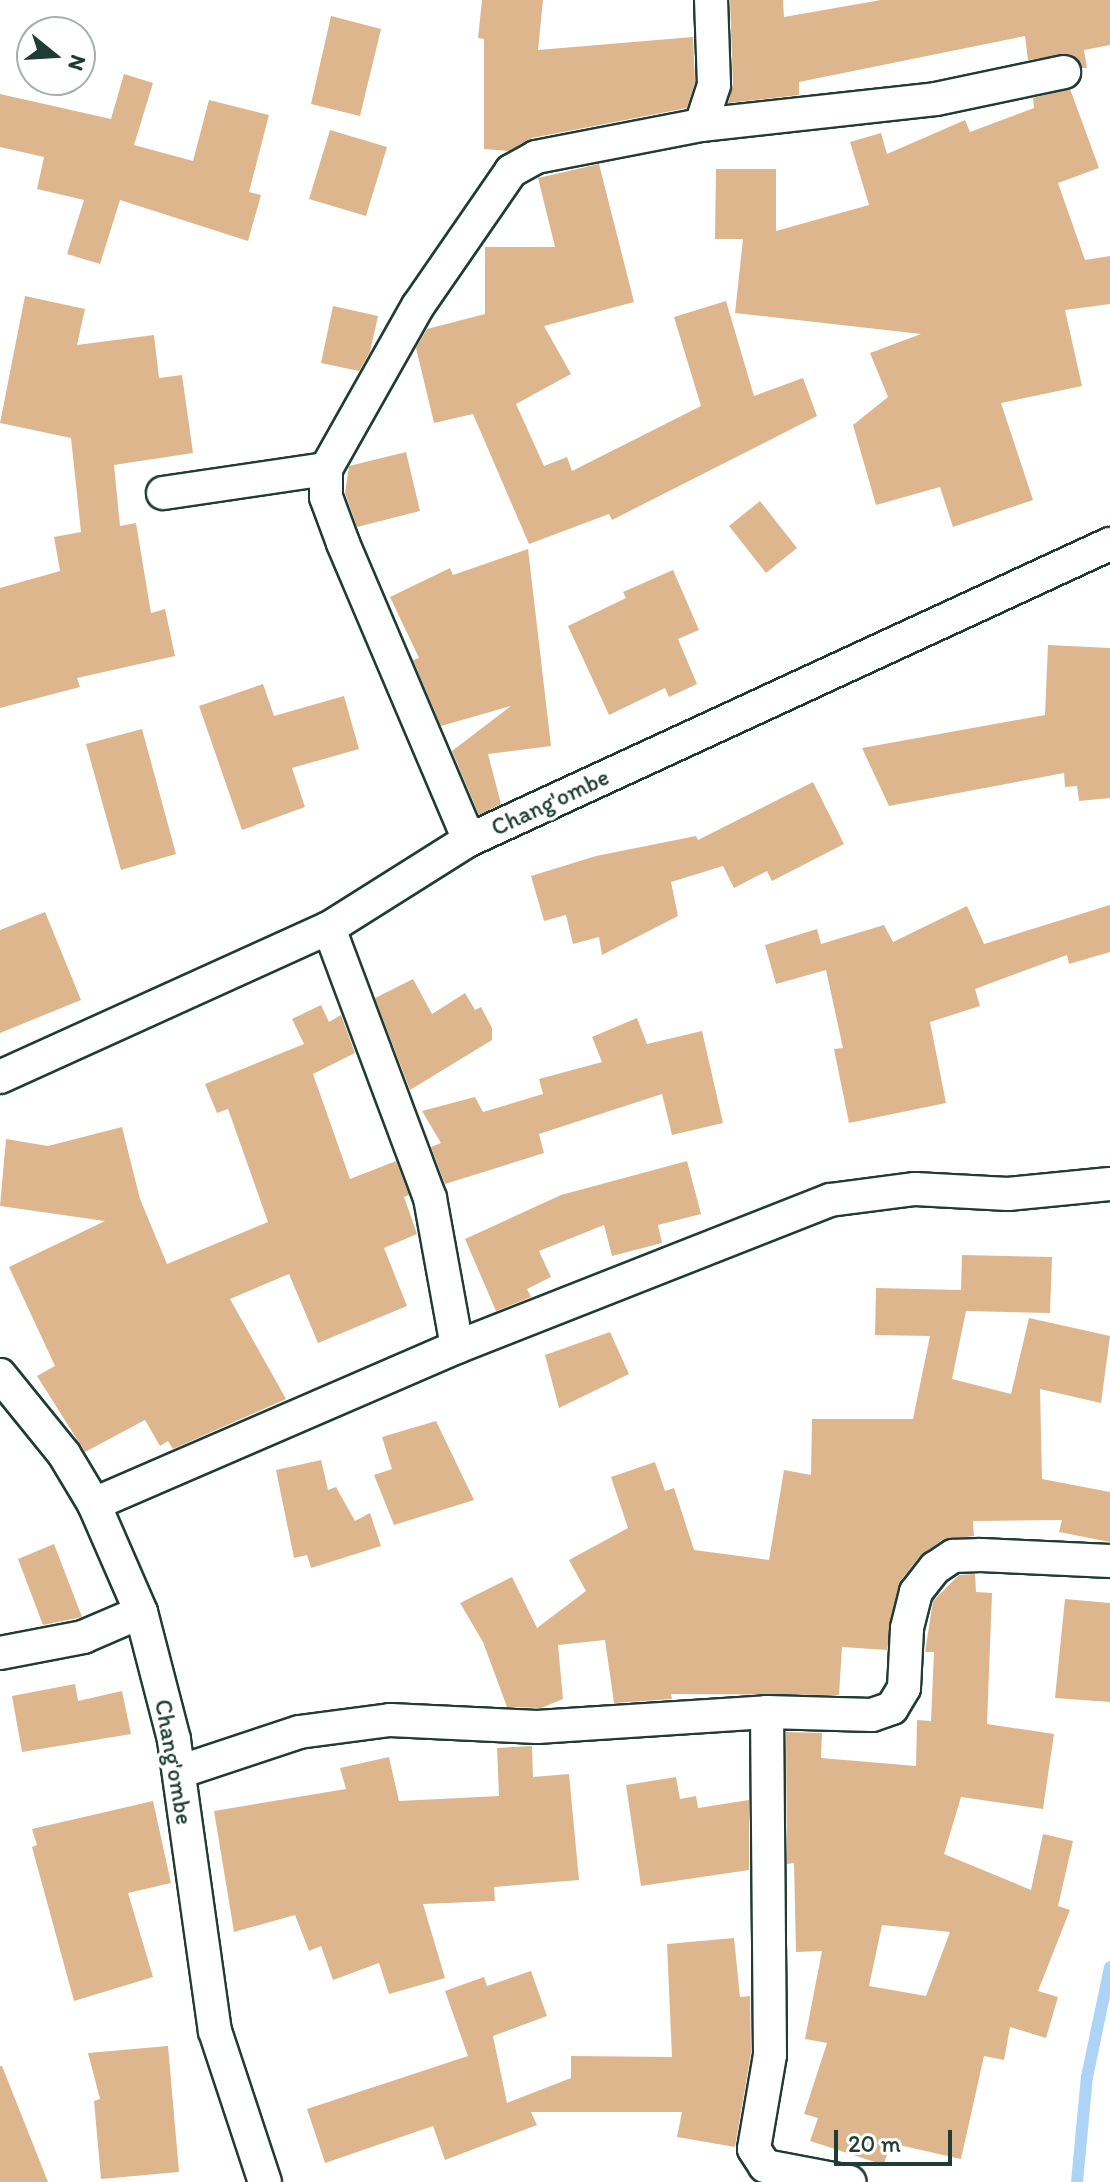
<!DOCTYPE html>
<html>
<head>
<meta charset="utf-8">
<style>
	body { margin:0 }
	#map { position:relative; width:1110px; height:2182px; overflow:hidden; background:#fff; font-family:Itim,sans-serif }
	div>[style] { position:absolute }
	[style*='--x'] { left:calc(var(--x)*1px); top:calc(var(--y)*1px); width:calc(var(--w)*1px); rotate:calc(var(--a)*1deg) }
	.stream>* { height:12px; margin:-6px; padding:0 6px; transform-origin:6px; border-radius:6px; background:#add4f7 }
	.building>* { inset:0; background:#deb68e }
	.roads { filter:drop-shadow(2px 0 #1f3d34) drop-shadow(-2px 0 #1f3d34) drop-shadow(0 2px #1f3d34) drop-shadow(0 -2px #1f3d34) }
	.street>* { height:32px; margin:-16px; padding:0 16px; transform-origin:16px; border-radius:16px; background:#fff }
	span { translate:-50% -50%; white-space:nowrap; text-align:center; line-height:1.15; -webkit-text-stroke:7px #fff; paint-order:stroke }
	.street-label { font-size:24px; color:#1f3d34 }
	.north { position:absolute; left:16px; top:16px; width:80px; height:80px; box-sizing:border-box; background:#fff; border:2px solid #a5b1ae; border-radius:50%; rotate:108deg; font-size:22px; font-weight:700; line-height:32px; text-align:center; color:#1f3d34 }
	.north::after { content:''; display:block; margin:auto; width:28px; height:36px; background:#1f3d34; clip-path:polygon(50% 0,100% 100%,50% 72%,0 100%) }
	.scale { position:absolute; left:834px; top:2130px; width:118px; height:36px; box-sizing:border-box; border:4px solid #1f3d34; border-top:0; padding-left:10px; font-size:24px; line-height:28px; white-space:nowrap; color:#1f3d34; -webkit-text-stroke:6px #fff; paint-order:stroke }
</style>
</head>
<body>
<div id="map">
	<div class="stream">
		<div style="--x:1077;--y:2182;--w:105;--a:-84.6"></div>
		<div style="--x:1087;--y:2077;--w:112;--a:-78.2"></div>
	</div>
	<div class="building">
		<div style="clip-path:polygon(482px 0,543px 0,538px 50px,693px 37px,695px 82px,687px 108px,532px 138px,509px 151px,484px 149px,484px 39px,478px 38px)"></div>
		<div style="clip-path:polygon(730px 0,783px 0,784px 17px,881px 0,1110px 0,1110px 45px,1084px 50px,1087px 68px,1082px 68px,1069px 54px,1028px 60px,1025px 36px,799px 82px,799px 95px,728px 103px,733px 84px)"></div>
		<div style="clip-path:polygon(331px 16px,381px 29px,360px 116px,311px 104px)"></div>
		<div style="clip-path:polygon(124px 74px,153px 83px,134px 145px,193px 161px,209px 100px,269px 115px,249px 192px,261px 195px,248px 241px,120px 200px,100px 264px,67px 254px,84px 200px,37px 189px,44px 157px,0 147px,0 94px,111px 119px)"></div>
		<div style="clip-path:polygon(1070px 89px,1099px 168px,1058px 183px,1085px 260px,1110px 256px,1110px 304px,1065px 310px,1082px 386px,1001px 403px,1033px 500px,953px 527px,940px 487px,876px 505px,853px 425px,888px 397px,870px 353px,921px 334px,735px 313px,743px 239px,715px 239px,716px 169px,776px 169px,776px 231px,869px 205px,850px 142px,881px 133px,887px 154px,965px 120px,970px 132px,1034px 108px,1033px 98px)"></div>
		<div style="clip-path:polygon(330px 130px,387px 147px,366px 216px,309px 199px)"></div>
		<div style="clip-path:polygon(599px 164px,634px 302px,544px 326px,571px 374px,516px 404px,544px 466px,567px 457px,572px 471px,701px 406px,674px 317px,726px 301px,754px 396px,803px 378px,817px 416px,612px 520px,609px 514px,529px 544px,473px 414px,434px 423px,416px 348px,427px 329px,485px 314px,485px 247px,555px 247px,538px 178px)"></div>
		<div style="clip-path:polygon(25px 296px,85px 309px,77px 345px,154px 335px,159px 378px,182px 375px,193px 453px,114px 465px,120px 526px,136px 523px,151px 613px,165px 609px,175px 656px,77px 678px,80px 687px,0 708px,0 588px,60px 571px,54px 537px,81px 532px,71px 438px,0 423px)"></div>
		<div style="clip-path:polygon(333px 306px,378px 316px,370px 352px,359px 371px,321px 363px)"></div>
		<div style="clip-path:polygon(406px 452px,420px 511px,357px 527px,345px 493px,349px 466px)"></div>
		<div style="clip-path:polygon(760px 501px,797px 548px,766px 573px,729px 526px)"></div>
		<div style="clip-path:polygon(528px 549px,551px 746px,488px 754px,501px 804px,479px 815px,452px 751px,511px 706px,441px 726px,413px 660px,419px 658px,390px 597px,450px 568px,453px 575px)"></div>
		<div style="clip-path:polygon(673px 570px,699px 630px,678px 639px,697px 684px,669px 697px,665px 688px,609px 715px,568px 626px,626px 598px,623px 592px)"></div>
		<div style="clip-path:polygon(1048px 645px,1110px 648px,1110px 798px,1079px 801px,1077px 786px,1065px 787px,1064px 773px,889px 806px,862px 748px,1045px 715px)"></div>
		<div style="clip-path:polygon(263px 684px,274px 716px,344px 696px,359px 749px,292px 768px,305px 807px,242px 830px,199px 706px)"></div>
		<div style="clip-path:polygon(142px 729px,176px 854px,121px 870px,86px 744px)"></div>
		<div style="clip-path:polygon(813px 782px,844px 844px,772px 881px,767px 871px,734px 888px,723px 866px,671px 882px,678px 916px,602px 955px,599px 937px,573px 944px,566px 915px,544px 921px,531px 876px,596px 856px,696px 836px,698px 840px)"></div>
		<div style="clip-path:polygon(1110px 905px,1110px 952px,1069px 964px,1067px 955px,975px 989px,980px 1006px,930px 1022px,946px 1103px,849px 1123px,834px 1049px,843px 1048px,826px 970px,776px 984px,765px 945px,817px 929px,821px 944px,884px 925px,893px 942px,967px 906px,984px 944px)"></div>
		<div style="clip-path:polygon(45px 912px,81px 1000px,0 1033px,0 930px)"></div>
		<div style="clip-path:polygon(413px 979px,432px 1014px,465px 993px,475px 1010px,481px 1007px,492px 1028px,492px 1040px,410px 1090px,375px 998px)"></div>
		<div style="clip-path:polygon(321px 1005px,329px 1022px,341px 1015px,355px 1053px,313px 1074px,350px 1179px,396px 1161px,409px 1195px,404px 1197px,417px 1234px,384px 1248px,407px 1306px,318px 1343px,289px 1274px,230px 1299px,286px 1399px,173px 1449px,168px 1441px,160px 1446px,145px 1420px,85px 1452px,37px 1376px,55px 1366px,9px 1267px,105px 1221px,0 1206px,6px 1139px,48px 1146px,122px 1127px,140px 1199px,167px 1264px,268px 1222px,228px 1109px,217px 1113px,205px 1084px,304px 1044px,292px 1019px)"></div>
		<div style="clip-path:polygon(637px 1018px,647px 1044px,702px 1031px,723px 1123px,672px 1135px,662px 1094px,539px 1134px,544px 1153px,445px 1184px,431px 1147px,441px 1143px,422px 1111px,475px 1097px,483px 1112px,543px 1094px,539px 1079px,602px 1062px,592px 1037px)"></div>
		<div style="clip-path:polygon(687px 1161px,701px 1214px,658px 1225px,662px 1243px,612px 1256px,604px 1225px,539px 1251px,551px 1277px,527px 1289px,531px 1297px,496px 1311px,465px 1239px,561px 1195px)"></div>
		<div style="clip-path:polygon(962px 1255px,1052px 1257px,1050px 1313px,966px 1311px,952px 1379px,1011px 1394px,1029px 1318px,1110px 1336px,1101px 1403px,1040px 1389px,1042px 1479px,1110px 1492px,1110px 1542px,1059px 1532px,1062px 1520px,973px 1521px,974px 1536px,942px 1540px,920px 1556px,901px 1580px,887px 1650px,842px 1647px,839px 1695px,671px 1694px,672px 1699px,614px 1703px,605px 1640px,558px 1645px,563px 1699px,541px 1708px,507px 1707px,483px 1642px,460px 1603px,512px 1577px,537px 1628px,586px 1591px,569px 1560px,628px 1528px,611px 1477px,655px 1462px,665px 1491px,674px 1488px,694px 1550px,769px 1560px,784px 1470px,811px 1475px,812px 1419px,913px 1419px,930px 1336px,875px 1335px,876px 1288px,961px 1290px)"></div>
		<div style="clip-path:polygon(610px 1332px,629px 1374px,559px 1408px,545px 1355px)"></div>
		<div style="clip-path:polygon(436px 1421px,474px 1500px,394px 1525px,374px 1475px,392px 1469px,382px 1437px)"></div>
		<div style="clip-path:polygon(321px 1460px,328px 1490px,336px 1487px,355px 1521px,370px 1513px,381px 1546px,311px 1568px,307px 1555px,294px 1558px,276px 1470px)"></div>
		<div style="clip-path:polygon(54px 1544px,82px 1617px,43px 1625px,18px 1559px)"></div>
		<div style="clip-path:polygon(evenodd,975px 1574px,976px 1592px,992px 1593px,987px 1724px,1054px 1734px,1043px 1809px,961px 1797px,944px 1854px,1031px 1890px,1043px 1834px,1073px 1841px,1058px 1906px,1070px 1910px,1038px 1991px,1058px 1997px,1046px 2038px,1010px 2027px,1004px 2060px,984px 2056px,961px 2159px,890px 2143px,884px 2165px,810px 2141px,818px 2118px,804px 2114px,827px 2043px,805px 2039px,822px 1951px,796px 1952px,794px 1863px,787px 1864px,786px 1732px,822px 1733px,821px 1758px,916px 1766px,917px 1720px,931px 1721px,934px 1652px,925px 1652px,933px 1601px,959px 1575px,975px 1574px,882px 1925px,950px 1932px,926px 1996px,869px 1986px,882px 1925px)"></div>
		<div style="clip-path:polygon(1065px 1599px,1110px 1603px,1110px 1702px,1055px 1698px)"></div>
		<div style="clip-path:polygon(75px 1684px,78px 1701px,122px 1691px,131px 1734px,22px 1752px,12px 1696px)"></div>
		<div style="clip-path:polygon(532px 1746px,533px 1777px,569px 1774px,579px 1880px,494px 1887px,495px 1901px,423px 1904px,445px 1978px,389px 1994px,379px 1963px,333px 1980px,321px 1946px,309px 1951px,295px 1915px,234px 1932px,214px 1811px,346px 1789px,340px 1768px,389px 1757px,399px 1801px,499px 1796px,497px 1748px)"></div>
		<div style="clip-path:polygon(676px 1777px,680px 1799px,696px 1796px,698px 1808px,749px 1800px,749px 1870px,641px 1886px,626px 1785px)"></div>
		<div style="clip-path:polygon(153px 1801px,171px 1883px,128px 1893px,153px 1977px,74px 2001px,32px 1847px,37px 1845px,32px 1829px)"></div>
		<div style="clip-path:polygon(734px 1938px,740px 1997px,750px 1996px,751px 2053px,735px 2147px,677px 2137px,682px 2112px,531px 2112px,537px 2125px,445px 2160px,433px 2126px,325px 2163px,307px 2109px,468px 2056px,445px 1991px,484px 1977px,487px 1986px,531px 1971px,547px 2016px,493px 2036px,507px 2103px,571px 2078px,571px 2056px,672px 2057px,667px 1944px)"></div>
		<div style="clip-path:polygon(168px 2046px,179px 2172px,101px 2179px,94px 2101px,100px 2099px,88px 2053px)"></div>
		<div style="clip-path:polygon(0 2066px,2px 2066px,48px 2182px,0 2182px)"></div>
	</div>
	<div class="roads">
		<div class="street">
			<div style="--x:701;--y:125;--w:236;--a:-6.3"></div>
			<div style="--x:936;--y:99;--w:131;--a:-11.9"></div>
			<div style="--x:163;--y:493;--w:165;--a:-8.4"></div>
			<div style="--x:469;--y:840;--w:323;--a:-113"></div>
			<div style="--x:343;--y:543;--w:49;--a:-110.3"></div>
			<div style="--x:326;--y:497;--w:28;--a:-90"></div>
			<div style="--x:326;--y:469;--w:187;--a:-60.6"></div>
			<div style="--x:418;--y:306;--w:164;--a:-55.4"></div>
			<div style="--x:511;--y:171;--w:29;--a:-29"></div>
			<div style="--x:536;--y:157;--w:168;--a:-11"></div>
			<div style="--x:701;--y:125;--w:42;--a:-72"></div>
			<div style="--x:714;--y:85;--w:85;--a:-92"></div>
			<div style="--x:329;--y:928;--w:288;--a:69.5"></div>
			<div style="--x:430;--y:1198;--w:151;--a:79.7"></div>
			<div style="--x:0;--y:1077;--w:361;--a:-24.4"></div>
			<div style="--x:329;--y:928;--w:165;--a:-32.2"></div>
			<div style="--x:469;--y:840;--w:706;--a:-24.79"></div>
			<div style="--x:0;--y:1375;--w:102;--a:51"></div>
			<div style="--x:64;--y:1454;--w:58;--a:59"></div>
			<div style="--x:94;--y:1504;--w:118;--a:66.5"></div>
			<div style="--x:141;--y:1612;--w:132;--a:75.5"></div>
			<div style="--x:174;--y:1740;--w:294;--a:82"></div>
			<div style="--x:215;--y:2031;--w:159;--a:71.7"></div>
			<div style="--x:94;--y:1504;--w:395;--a:-23.4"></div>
			<div style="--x:457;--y:1347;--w:401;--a:-21.5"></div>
			<div style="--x:830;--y:1200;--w:86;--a:-7.4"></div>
			<div style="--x:915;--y:1189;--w:93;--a:3.1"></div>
			<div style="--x:1008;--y:1194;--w:102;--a:-5.6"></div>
			<div style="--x:0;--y:1653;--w:85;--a:-10.9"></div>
			<div style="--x:83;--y:1637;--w:63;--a:-23.3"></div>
			<div style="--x:767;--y:1712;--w:343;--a:89.5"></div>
			<div style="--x:770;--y:2055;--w:95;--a:99.7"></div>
			<div style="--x:754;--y:2149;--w:20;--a:57"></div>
			<div style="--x:765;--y:2166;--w:86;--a:10.7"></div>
			<div style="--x:179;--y:1772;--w:126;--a:-18.4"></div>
			<div style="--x:299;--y:1732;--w:92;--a:-7.5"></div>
			<div style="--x:390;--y:1720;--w:147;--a:2.7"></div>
			<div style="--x:537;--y:1727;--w:230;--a:-3.7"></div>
			<div style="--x:767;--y:1712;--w:105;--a:1.6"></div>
			<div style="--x:872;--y:1715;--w:21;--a:-19"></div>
			<div style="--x:892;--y:1708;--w:23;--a:-59"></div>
			<div style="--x:904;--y:1688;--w:60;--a:-87.1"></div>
			<div style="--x:907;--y:1628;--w:37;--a:-76"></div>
			<div style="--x:916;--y:1592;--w:31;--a:-52"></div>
			<div style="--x:935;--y:1568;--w:22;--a:-34"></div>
			<div style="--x:953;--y:1556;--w:28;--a:-2"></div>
			<div style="--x:981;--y:1555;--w:129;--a:2.7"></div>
		</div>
	</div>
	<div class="street-label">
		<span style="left:550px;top:802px;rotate:-25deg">Chang'ombe</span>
		<span style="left:174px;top:1762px;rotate:80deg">Chang'ombe</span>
	</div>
	<div class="north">N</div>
	<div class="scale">20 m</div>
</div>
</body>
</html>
